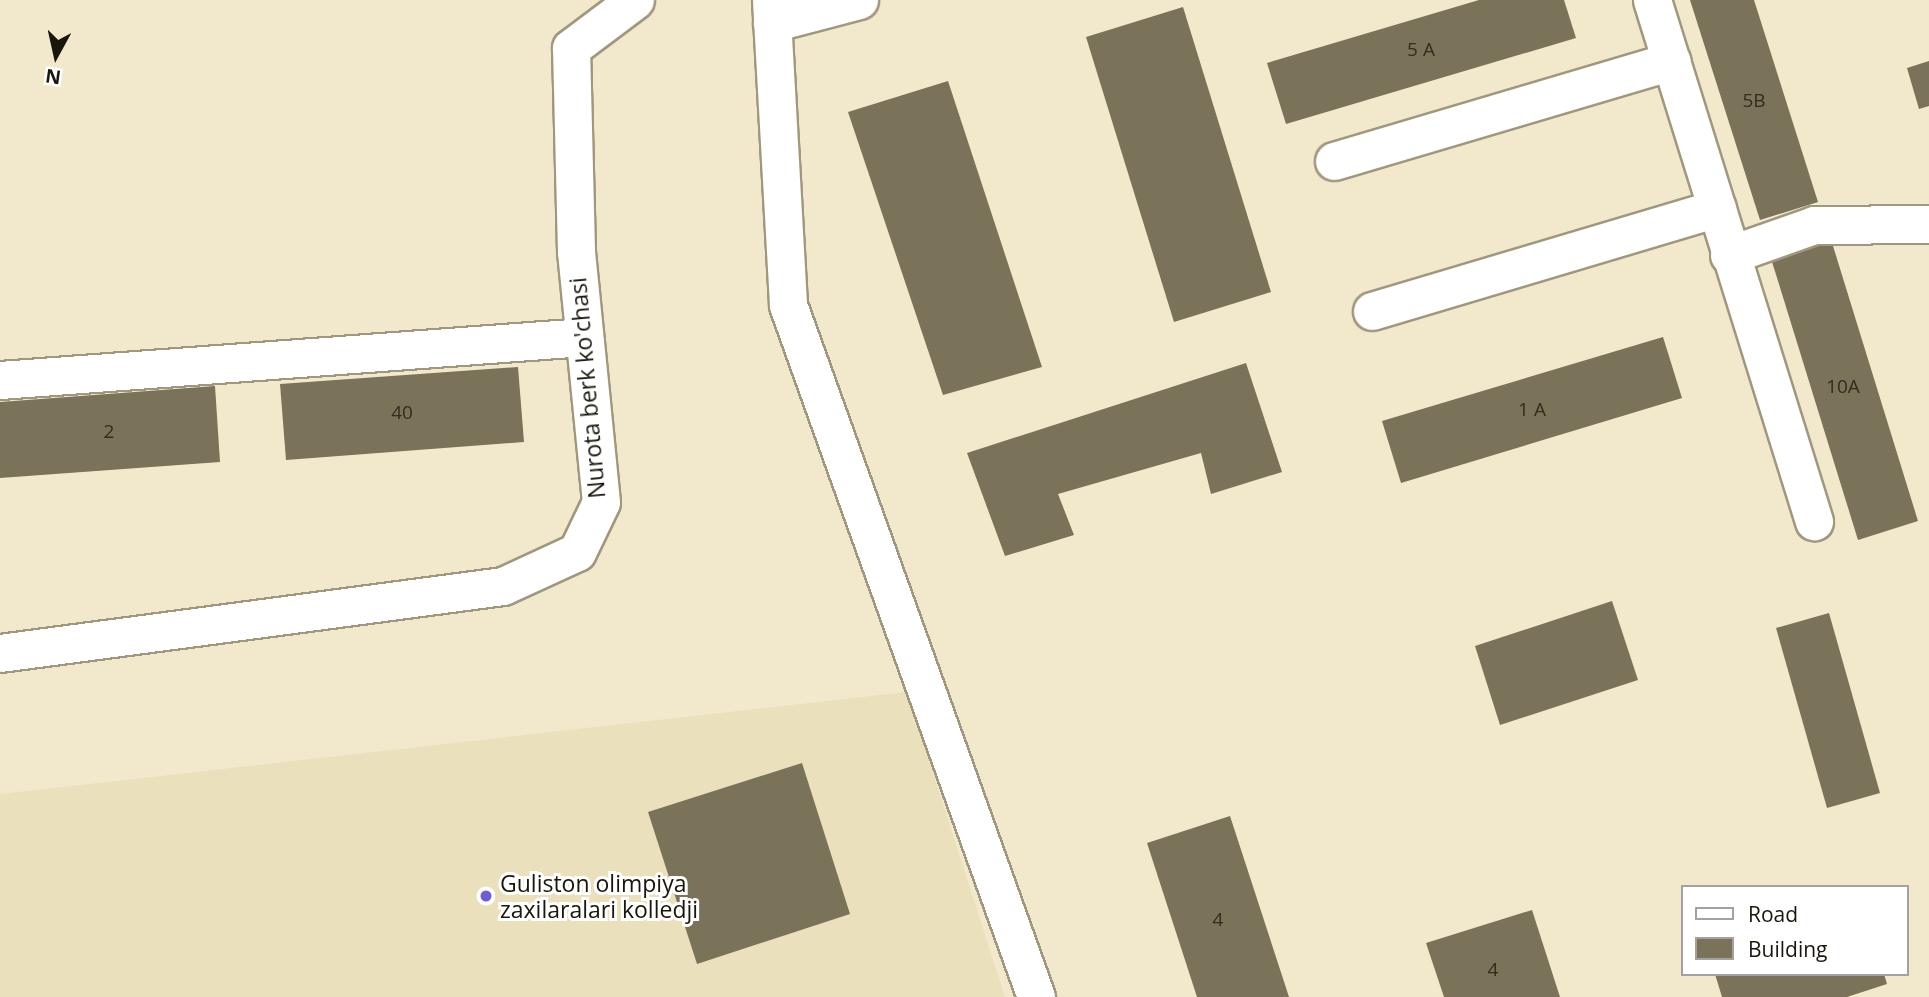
<!DOCTYPE html>
<html>
<head>
<meta charset="utf-8">
<style>
	body { margin:0 }
	#map { position:relative; width:1929px; height:997px; overflow:hidden; background:#f2e9cd; font-family:"Open Sans",sans-serif }
	div>[style] { position:absolute }
	[style*='--x'] { left:calc(var(--x)*1px); top:calc(var(--y)*1px); width:calc(var(--w)*1px); rotate:calc(var(--a)*1deg) }
	.built>* { inset:0; background:#ebe0bc }
	.building>* { inset:0; background:#7a7259 }
	.roads { filter:drop-shadow(2px 0 #a0987e) drop-shadow(-2px 0 #a0987e) drop-shadow(0 2px #a0987e) drop-shadow(0 -2px #a0987e) }
	.street>* { height:37px; margin:-18.5px; padding:0 18.5px; transform-origin:18.5px; border-radius:18.5px; background:#fff }
	.dots>* { width:19px; height:19px; translate:-50% -50%; box-sizing:border-box; border:4px solid #fff; border-radius:50% }
	span { translate:-50% -50%; white-space:nowrap; text-align:center; line-height:1.15; -webkit-text-stroke:6px #fff; paint-order:stroke }
	.number-label { font-size:19px; color:#312d1f }
	.number-label span { -webkit-text-stroke-width:0 }
	.street-label { font-size:23px; color:#19160c }
	.poi-label { font-size:23px; color:#19160c }
	.left { translate:0 -50%; text-align:left }
	.legend { position:absolute; left:1681px; top:885px; width:228px; height:91px; box-sizing:border-box; background:#fff; border:2px solid #a3a29e; margin:0; padding:9px 12px; list-style:none; font-size:21px; color:#19160c }
	.legend li { display:flex; align-items:center; gap:14px; height:35px }
	.legend b { width:35px; border:2px solid #a3a29e }
	.north { position:absolute; left:21px; top:21px; width:70px; height:70px; -webkit-text-stroke:5px #fff; paint-order:stroke; rotate:188deg; font-size:19px; font-weight:700; line-height:28px; text-align:center; color:#19160c }
	.north::after { content:''; display:block; margin:auto; width:24px; height:32px; background:#19160c; clip-path:polygon(50% 0,100% 100%,50% 72%,0 100%) }
</style>
</head>
<body>
<div id="map">
	<div class="built">
		<div style="clip-path:polygon(907px 692px,1005px 997px,0 997px,0 794px)"></div>
	</div>
	<div class="building">
		<div style="clip-path:polygon(1479px 0,1564px 0,1576px 38px,1286px 124px,1267px 63px)"></div>
		<div style="clip-path:polygon(1690px 0,1754px 0,1818px 202px,1760px 220px)"></div>
		<div style="clip-path:polygon(1183px 7px,1271px 292px,1174px 322px,1086px 37px)"></div>
		<div style="clip-path:polygon(1929px 61px,1929px 106px,1919px 109px,1907px 68px)"></div>
		<div style="clip-path:polygon(948px 81px,1042px 367px,943px 395px,848px 112px)"></div>
		<div style="clip-path:polygon(1829px 233px,1918px 521px,1858px 540px,1769px 252px)"></div>
		<div style="clip-path:polygon(1663px 337px,1682px 398px,1401px 483px,1382px 421px)"></div>
		<div style="clip-path:polygon(1246px 363px,1282px 472px,1211px 494px,1201px 453px,1058px 494px,1074px 535px,1005px 556px,967px 453px)"></div>
		<div style="clip-path:polygon(518px 367px,524px 442px,286px 460px,280px 384px)"></div>
		<div style="clip-path:polygon(215px 386px,220px 462px,0 478px,0 402px)"></div>
		<div style="clip-path:polygon(1612px 601px,1638px 680px,1500px 725px,1475px 646px)"></div>
		<div style="clip-path:polygon(1829px 613px,1880px 793px,1827px 808px,1776px 628px)"></div>
		<div style="clip-path:polygon(802px 763px,850px 914px,697px 964px,648px 812px)"></div>
		<div style="clip-path:polygon(1230px 816px,1289px 997px,1197px 997px,1147px 843px)"></div>
		<div style="clip-path:polygon(1532px 910px,1560px 997px,1444px 997px,1426px 943px)"></div>
		<div style="clip-path:polygon(1715px 974px,1884px 974px,1887px 984px,1847px 997px,1722px 997px)"></div>
	</div>
	<div class="roads">
		<div class="street">
			<div style="--x:771;--y:0;--w:305;--a:86.8"></div>
			<div style="--x:788;--y:305;--w:735;--a:70.28"></div>
			<div style="--x:1652;--y:0;--w:546;--a:72.73"></div>
			<div style="--x:772;--y:23;--w:90;--a:-14.8"></div>
			<div style="--x:1334;--y:161;--w:352;--a:-16.5"></div>
			<div style="--x:1729;--y:255;--w:90;--a:-19.4"></div>
			<div style="--x:1814;--y:225;--w:115;--a:-0.5"></div>
			<div style="--x:1372;--y:311;--w:360;--a:-16.6"></div>
			<div style="--x:0;--y:380;--w:586;--a:-4.21"></div>
			<div style="--x:0;--y:653;--w:507;--a:-7.59"></div>
			<div style="--x:503;--y:586;--w:81;--a:-24.7"></div>
			<div style="--x:577;--y:552;--w:55;--a:-64.4"></div>
			<div style="--x:601;--y:502;--w:252;--a:-95.7"></div>
			<div style="--x:576;--y:251;--w:203;--a:-91.4"></div>
			<div style="--x:571;--y:48;--w:80;--a:-36.9"></div>
		</div>
	</div>
	<div class="dots">
		<div style="left:486px;top:896px;background:#6c5cd6"></div>
	</div>
	<div class="number-label">
		<span style="left:1421px;top:50px">5 А</span>
		<span style="left:1754px;top:101px">5B</span>
		<span style="left:1843px;top:387px">10A</span>
		<span style="left:1532px;top:410px">1 А</span>
		<span style="left:402px;top:413px">40</span>
		<span style="left:109px;top:432px">2</span>
		<span style="left:1218px;top:920px">4</span>
		<span style="left:1493px;top:970px">4</span>
	</div>
	<div class="street-label">
		<span style="left:587px;top:388px;rotate:-95deg">Nurota berk ko'chasi</span>
	</div>
	<div class="poi-label">
		<span class="left" style="left:500px;top:896px">Guliston olimpiya<br>zaxilaralari kolledji</span>
	</div>
	<ul class="legend">
	<li><b style="height:9px;background:#fff"></b>Road</li>
	<li><b style="height:19px;background:#7a7259"></b>Building</li>
	</ul>
	<div class="north">N</div>
</div>
</body>
</html>
